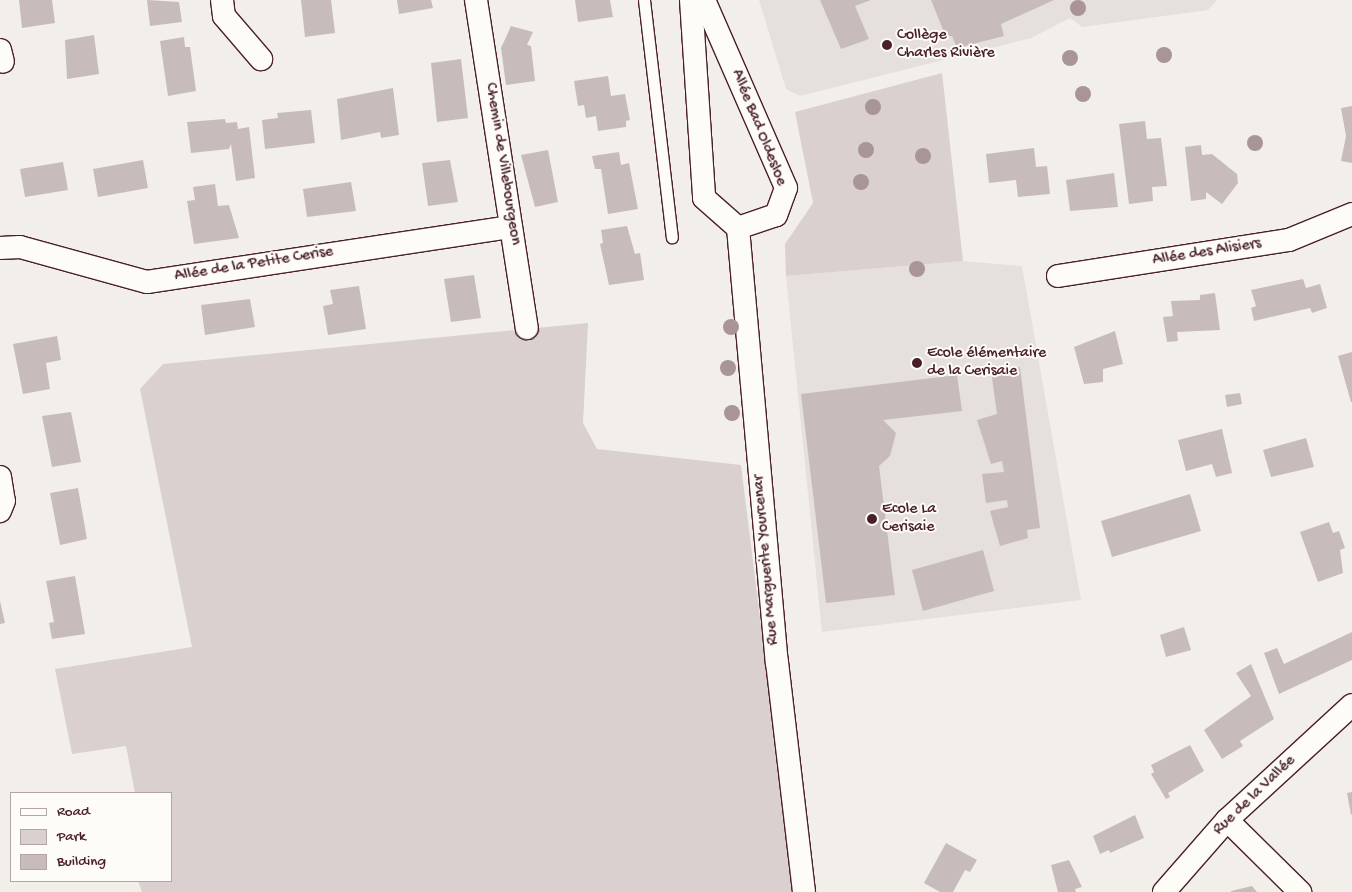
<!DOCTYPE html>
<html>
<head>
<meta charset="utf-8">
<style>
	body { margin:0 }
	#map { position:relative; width:1352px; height:892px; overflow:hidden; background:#f2efeb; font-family:"Gochi Hand",sans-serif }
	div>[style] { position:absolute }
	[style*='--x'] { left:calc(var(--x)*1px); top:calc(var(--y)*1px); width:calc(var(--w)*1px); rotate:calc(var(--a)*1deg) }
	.built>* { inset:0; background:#e5dfdd }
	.green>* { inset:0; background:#d9d0cf }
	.building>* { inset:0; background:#c8bbbb }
	.roads { filter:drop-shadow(1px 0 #4a1f2b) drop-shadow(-1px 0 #4a1f2b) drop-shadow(0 1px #4a1f2b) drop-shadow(0 -1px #4a1f2b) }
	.service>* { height:11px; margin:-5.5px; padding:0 5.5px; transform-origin:5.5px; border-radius:5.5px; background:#fdfcf7 }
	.minor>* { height:22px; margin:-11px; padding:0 11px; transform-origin:11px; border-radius:11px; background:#fdfcf7 }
	.trees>* { width:16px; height:16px; margin:-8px; border-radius:50%; background:#a99598 }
	.dots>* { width:14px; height:14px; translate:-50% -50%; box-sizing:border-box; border:2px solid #fdfcf7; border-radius:50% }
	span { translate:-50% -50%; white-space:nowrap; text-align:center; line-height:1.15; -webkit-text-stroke:4px #fdfcf7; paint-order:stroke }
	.poi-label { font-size:16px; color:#4a1f2b }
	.left { translate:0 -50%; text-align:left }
	.street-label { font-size:16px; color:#4a1f2b }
	.legend { position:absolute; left:10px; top:792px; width:162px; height:90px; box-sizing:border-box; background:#fdfcf7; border:1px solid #b5a4a5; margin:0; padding:6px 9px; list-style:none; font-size:15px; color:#4a1f2b }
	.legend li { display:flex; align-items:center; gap:10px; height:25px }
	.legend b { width:25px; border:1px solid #b5a4a5 }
</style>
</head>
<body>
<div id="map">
	<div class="built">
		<div style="clip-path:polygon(759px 0,1217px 0,1208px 10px,1082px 27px,1070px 18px,1031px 38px,800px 96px,786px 89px)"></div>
		<div style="clip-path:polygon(963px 261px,1022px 266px,1081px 600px,822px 632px,786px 276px)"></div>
	</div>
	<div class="green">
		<div style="clip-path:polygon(942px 73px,963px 261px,786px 276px,785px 244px,813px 203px,795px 112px)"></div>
		<div style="clip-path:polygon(588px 323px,583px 423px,597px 449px,741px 465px,794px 892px,142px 892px,138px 881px,171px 881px,171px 793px,135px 793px,126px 746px,72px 754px,55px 669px,192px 647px,140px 389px,163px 364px)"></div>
	</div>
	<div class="building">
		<div style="clip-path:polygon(19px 0,52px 0,55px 23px,22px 28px)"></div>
		<div style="clip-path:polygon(147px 0,179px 2px,182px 22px,150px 26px)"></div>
		<div style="clip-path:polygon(301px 0,331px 0,335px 33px,305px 37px)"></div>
		<div style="clip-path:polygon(397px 0,431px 0,433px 8px,399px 14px)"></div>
		<div style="clip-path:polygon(575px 0,610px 0,613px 17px,578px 22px)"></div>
		<div style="clip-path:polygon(820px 0,871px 0,855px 6px,869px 39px,841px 49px)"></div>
		<div style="clip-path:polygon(931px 0,1054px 0,1001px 24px,1004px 36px,957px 48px,952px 36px,946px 37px)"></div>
		<div style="clip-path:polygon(511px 26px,533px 32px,527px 45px,531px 46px,535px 81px,506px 85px,501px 48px)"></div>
		<div style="clip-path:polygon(94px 35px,99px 74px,67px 79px,65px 40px)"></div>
		<div style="clip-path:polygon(184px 37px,185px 47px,190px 47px,196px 91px,168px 96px,160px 41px)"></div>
		<div style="clip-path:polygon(461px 59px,468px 118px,437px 122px,431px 63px)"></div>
		<div style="clip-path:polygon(608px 76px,611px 96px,625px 94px,630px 120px,626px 121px,626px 127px,598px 131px,596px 116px,586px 118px,584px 105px,578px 106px,574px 81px)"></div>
		<div style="clip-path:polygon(393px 88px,399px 135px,381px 138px,380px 132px,341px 140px,337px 99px)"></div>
		<div style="clip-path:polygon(1352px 106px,1352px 163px,1341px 161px,1346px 136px,1341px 108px)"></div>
		<div style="clip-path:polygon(311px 110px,315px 143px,265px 149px,262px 120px,278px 118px,277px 113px)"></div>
		<div style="clip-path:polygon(225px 119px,226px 123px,237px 122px,238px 129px,249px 127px,255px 178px,236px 181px,231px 144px,229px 149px,191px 153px,187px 122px)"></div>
		<div style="clip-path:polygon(1145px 121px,1147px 139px,1161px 138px,1167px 186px,1152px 187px,1153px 201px,1129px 204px,1119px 124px)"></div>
		<div style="clip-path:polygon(1201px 145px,1202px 155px,1212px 154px,1237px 174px,1238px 183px,1222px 204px,1206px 192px,1206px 199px,1191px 201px,1185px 147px)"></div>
		<div style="clip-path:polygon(1034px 148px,1036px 167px,1047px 166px,1050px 194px,1018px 197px,1016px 180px,989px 183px,986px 154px)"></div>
		<div style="clip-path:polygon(548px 150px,558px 202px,535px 207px,521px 155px)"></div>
		<div style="clip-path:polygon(619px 152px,621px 165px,629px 163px,638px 209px,608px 214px,601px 169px,595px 169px,592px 156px)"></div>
		<div style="clip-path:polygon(143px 160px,148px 188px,98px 197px,93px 169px)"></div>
		<div style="clip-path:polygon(450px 160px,458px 202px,428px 206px,422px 163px)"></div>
		<div style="clip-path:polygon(63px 162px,68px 190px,25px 197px,20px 169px)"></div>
		<div style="clip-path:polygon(1114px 173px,1118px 207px,1070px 211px,1066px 180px)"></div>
		<div style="clip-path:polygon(351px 182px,356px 211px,307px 217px,303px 189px)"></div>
		<div style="clip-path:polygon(215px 184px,218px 206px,229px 205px,239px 238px,194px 244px,187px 201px,195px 200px,193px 187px)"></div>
		<div style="clip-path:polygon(627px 226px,635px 254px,640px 253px,644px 280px,609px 285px,600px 244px,603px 243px,601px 230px)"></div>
		<div style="clip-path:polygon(474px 275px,481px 318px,451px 322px,444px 279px)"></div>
		<div style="clip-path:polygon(1303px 279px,1306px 288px,1320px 284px,1327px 308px,1312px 313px,1310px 308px,1254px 321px,1251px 308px,1256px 306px,1251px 290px)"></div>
		<div style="clip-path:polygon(359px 286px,366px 329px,328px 335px,323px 306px,333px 304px,330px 290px)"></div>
		<div style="clip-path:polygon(1215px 293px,1220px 330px,1177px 332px,1178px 341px,1167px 342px,1163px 317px,1173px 316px,1171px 301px,1200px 300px,1200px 295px)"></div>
		<div style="clip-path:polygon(250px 299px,255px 327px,205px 335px,201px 305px)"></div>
		<div style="clip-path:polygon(1115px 331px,1123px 364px,1103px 369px,1103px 382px,1084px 384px,1074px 347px)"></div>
		<div style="clip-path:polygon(57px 336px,61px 360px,46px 363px,50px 389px,23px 394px,13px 344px)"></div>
		<div style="clip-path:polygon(1352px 352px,1352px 402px,1351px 402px,1338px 356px)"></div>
		<div style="clip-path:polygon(1020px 367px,1040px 528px,1027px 530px,1028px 538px,1000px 546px,990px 511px,1008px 507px,1007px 500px,986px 503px,982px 474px,1004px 472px,1002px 461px,991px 464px,977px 420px,997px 414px,991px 370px)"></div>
		<div style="clip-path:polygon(957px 375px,962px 411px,883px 420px,896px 433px,890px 456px,879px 466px,895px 595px,826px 603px,801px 394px)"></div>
		<div style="clip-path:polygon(1240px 393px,1242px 404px,1227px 407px,1225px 395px)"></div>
		<div style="clip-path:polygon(71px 412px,81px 462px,52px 467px,42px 416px)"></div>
		<div style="clip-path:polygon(1222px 429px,1232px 473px,1216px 477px,1212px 464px,1186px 471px,1178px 440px)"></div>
		<div style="clip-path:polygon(1306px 438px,1314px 467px,1271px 477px,1263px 450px)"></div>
		<div style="clip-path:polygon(78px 488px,87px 539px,60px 545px,50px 493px)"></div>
		<div style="clip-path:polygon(1190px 494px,1201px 531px,1112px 557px,1101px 521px)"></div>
		<div style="clip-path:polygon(1329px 522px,1333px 533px,1339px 531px,1345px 548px,1340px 550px,1343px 573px,1318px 582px,1300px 532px)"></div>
		<div style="clip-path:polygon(983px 550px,994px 591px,923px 611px,912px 570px)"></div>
		<div style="clip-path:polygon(75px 576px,85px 634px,52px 639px,49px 623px,54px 622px,46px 581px)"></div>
		<div style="clip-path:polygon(0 601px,5px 623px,0 624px)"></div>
		<div style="clip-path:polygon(1184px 627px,1191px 650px,1166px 657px,1160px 635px)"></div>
		<div style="clip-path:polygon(1352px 632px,1352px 660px,1279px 694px,1264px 653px,1277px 648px,1284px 664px)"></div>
		<div style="clip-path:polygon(1251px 664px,1274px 719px,1240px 741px,1243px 746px,1222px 759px,1204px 730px,1251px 696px,1236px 673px)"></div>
		<div style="clip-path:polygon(1190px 745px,1204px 771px,1168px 793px,1170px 797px,1166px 799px,1151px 774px,1154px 772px,1151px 765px)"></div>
		<div style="clip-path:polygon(1352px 792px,1352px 814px,1351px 815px,1347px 793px)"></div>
		<div style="clip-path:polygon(1135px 815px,1144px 838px,1110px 853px,1109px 850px,1100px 854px,1093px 836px)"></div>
		<div style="clip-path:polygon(946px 843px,977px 860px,970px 872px,965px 870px,953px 892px,940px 892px,924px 883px)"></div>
		<div style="clip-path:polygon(1069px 860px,1082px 887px,1075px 889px,1076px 892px,1058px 892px,1051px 865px)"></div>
		<div style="clip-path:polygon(1252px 886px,1257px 892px,1231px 892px,1231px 891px)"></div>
	</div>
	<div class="roads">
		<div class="service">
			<div style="--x:644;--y:0;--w:239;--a:83.3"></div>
		</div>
		<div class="minor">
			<div style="--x:222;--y:0;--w:16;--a:83"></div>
			<div style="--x:224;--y:16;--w:57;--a:49.3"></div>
			<div style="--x:476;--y:0;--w:332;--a:81.2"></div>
			<div style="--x:691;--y:0;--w:198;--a:86.2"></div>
			<div style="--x:704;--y:198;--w:45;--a:41.4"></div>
			<div style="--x:704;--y:0;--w:205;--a:66.4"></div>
			<div style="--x:786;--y:188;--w:29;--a:110"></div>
			<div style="--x:776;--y:215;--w:40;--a:161.1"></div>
			<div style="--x:0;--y:50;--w:12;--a:76"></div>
			<div style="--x:738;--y:228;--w:436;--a:84.9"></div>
			<div style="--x:777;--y:662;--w:232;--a:83.3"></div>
			<div style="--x:0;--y:248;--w:20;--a:-3"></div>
			<div style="--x:20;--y:247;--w:132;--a:15.4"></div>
			<div style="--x:147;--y:282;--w:368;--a:-8.6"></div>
			<div style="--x:1058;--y:276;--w:234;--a:-8.9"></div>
			<div style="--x:1289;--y:240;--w:68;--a:-22.4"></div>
			<div style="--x:0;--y:477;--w:24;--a:81"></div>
			<div style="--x:4;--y:501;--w:11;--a:112"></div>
			<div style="--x:1227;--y:820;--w:103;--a:44.6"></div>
			<div style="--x:1164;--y:892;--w:96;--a:-48.8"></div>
			<div style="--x:1227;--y:820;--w:170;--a:-42.6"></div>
		</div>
	</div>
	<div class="trees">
		<div style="left:1078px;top:8px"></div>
		<div style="left:1164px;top:55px"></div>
		<div style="left:1070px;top:58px"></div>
		<div style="left:1083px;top:94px"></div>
		<div style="left:873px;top:107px"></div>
		<div style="left:1255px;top:143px"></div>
		<div style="left:866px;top:150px"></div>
		<div style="left:923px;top:156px"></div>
		<div style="left:861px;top:182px"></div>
		<div style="left:917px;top:269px"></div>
		<div style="left:731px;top:327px"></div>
		<div style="left:728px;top:368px"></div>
		<div style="left:732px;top:413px"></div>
	</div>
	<div class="dots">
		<div style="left:887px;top:45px;background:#4a1f2b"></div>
		<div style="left:917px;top:363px;background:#4a1f2b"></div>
		<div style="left:872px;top:519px;background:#4a1f2b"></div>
	</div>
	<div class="poi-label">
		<span class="left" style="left:897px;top:45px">Collège<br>Charles Rivière</span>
		<span class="left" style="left:927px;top:363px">Ecole élémentaire<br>de la Cerisaie</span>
		<span class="left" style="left:882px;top:519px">Ecole La<br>Cerisaie</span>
	</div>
	<div class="street-label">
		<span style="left:758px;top:128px;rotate:68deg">Allée Bad Oldesloe</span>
		<span style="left:502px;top:164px;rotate:81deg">Chemin de Villebourgeon</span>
		<span style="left:1207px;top:253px;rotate:-9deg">Allée des Alisiers</span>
		<span style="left:254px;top:265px;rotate:-9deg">Allée de la Petite Cerise</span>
		<span style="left:767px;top:560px;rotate:-95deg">Rue Marguerite Yourcenar</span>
		<span style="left:1255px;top:796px;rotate:-44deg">Rue de la Vallée</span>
	</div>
	<ul class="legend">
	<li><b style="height:6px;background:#fdfcf7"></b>Road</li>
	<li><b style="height:14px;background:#d9d0cf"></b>Park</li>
	<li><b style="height:14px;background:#c8bbbb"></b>Building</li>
	</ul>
</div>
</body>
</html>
